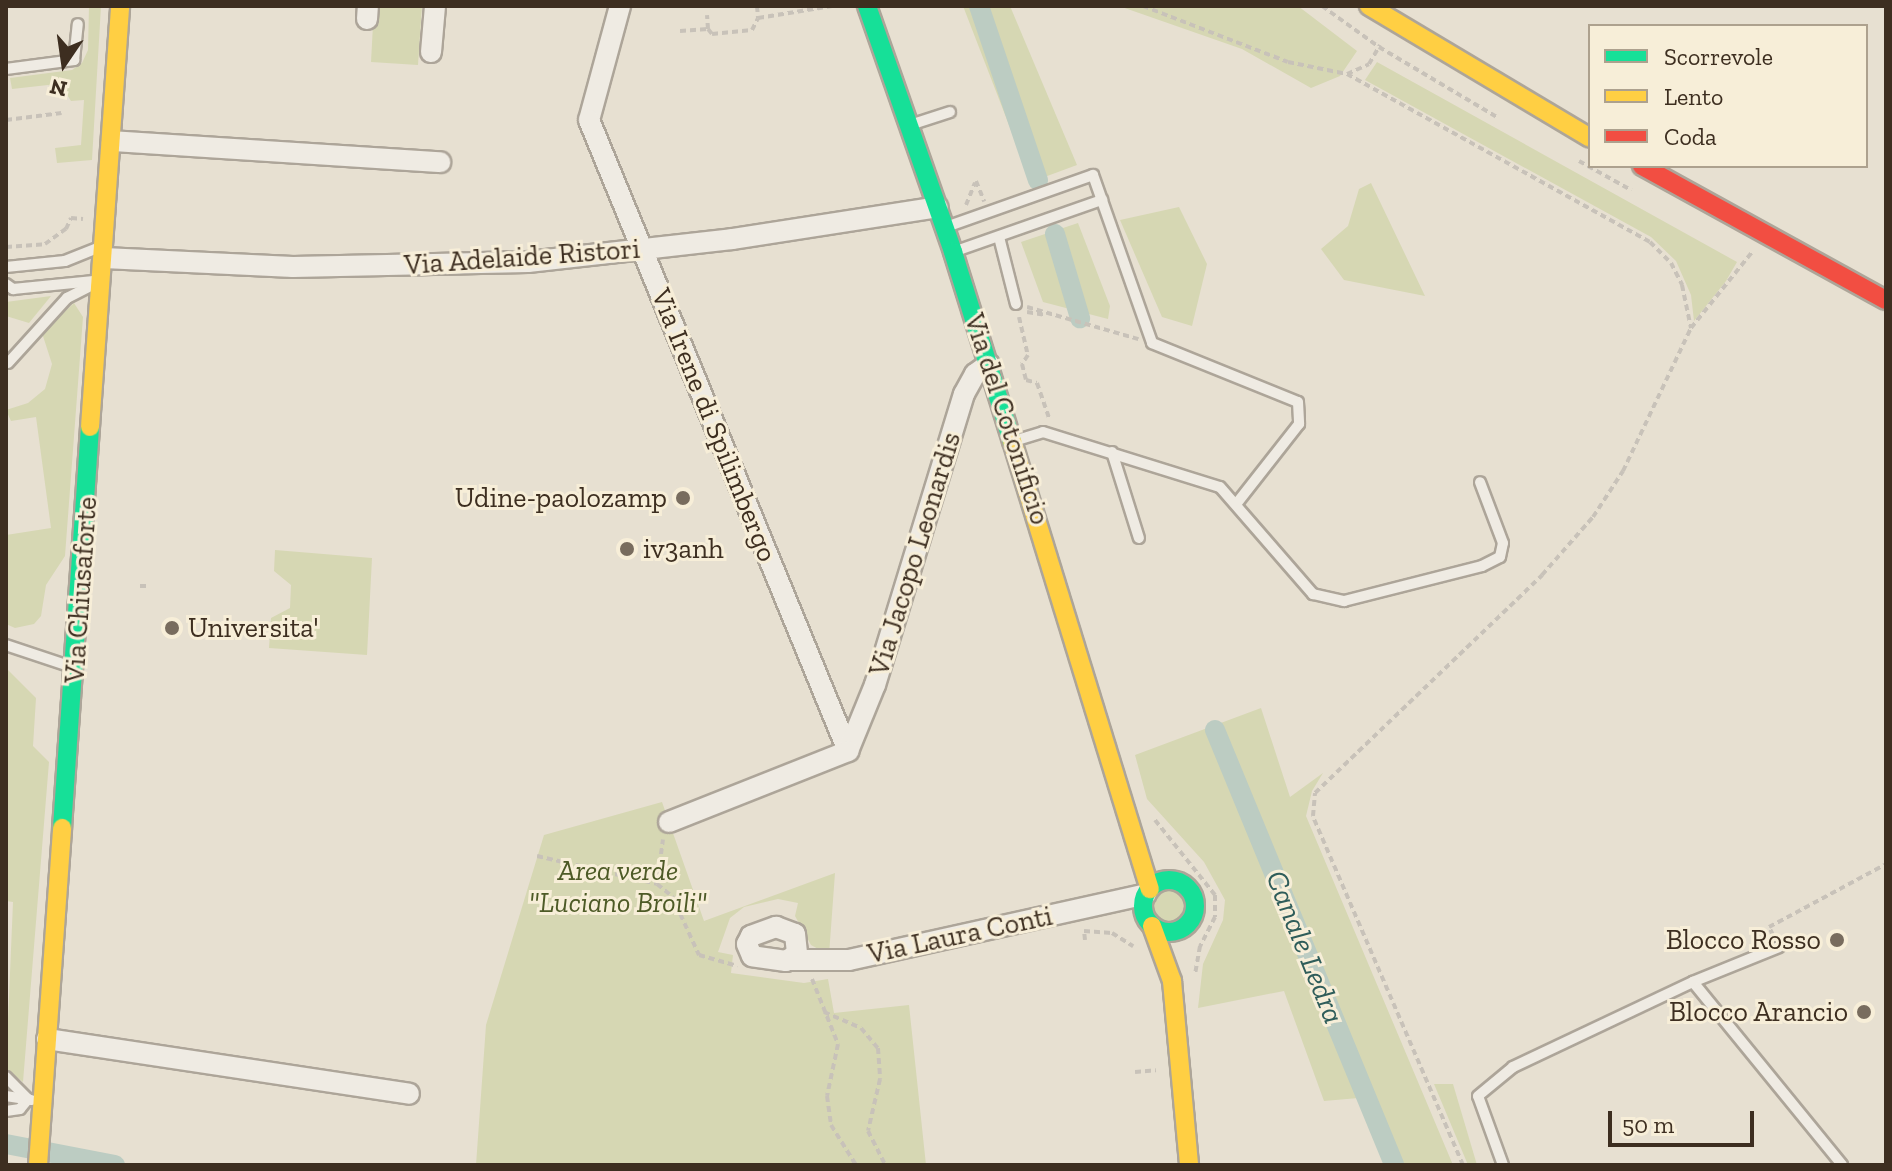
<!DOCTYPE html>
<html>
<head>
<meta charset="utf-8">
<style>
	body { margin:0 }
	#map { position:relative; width:1892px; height:1171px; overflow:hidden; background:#e7e0d1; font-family:"Zilla Slab",serif }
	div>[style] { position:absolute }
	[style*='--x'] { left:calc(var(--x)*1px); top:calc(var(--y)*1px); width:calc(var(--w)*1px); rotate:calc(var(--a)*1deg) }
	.green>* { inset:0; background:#d6d7b3 }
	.round { border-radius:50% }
	.canal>* { height:20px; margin:-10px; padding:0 10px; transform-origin:10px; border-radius:10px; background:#bcccc2 }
	.path>* { height:4px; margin-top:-2px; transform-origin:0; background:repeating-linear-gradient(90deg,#c8c2b9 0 6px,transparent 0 10px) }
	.roads { filter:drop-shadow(2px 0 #ada599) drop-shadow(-2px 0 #ada599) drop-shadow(0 2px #ada599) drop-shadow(0 -2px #ada599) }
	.lane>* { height:10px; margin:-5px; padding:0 5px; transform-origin:5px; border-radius:5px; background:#efebe3 }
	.street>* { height:20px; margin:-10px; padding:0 10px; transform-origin:10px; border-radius:10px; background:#efebe3 }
	.fast>* { height:18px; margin:-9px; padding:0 9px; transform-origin:9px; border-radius:9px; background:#16e098 }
	.fast>.ring { margin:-9px; padding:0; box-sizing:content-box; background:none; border:18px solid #16e098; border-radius:50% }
	.slow>* { height:18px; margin:-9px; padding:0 9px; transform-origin:9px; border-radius:9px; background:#ffcf43 }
	.jam>* { height:18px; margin:-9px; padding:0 9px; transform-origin:9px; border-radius:9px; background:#f24e42 }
	.dots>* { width:22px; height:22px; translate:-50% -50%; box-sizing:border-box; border:4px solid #f7eed8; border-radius:50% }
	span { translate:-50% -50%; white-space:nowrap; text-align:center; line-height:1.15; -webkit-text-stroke:6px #f7eed8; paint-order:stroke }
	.street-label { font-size:28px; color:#3d2e20 }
	.poi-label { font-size:28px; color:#3d2e20 }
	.right { translate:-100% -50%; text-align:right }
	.left { translate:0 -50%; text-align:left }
	.park-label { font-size:28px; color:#4d5a26; font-style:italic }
	.water-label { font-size:30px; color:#2f5d5a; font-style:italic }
	.frame { position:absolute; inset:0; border:8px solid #3d2e20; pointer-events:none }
	.legend { position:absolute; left:1588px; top:24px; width:280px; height:144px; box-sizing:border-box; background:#f7eed8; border:2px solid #ada18e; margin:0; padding:10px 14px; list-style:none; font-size:24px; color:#3d2e20 }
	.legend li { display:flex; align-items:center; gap:16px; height:40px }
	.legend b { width:40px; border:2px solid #ada18e }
	.north { position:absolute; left:24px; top:24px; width:80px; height:80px; -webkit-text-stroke:6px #f7eed8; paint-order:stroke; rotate:193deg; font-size:22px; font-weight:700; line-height:32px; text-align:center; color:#3d2e20 }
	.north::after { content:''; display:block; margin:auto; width:28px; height:36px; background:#3d2e20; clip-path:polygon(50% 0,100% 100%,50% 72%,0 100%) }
	.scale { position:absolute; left:1608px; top:1111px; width:146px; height:36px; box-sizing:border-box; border:4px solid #3d2e20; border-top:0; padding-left:10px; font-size:24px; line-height:28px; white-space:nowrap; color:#3d2e20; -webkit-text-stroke:6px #f7eed8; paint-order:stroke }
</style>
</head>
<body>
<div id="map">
	<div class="green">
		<div style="clip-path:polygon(89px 6px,101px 6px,92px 160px,57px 163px,55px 148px,81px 145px,84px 100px,71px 101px,64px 90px,48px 85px,12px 89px,10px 78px,72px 70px,82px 63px,88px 50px)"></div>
		<div style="clip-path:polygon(374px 6px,422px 6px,418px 65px,371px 62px)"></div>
		<div style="clip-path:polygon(963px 6px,1010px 6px,1077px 165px,1031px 182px)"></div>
		<div style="clip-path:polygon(1119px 6px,1298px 6px,1357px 51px,1340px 76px,1311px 88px,1242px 49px)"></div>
		<div style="clip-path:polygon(1377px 62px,1737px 262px,1726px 281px,1694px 321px,1691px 295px,1676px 261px,1651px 237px,1365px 80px)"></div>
		<div style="clip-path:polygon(1371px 183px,1425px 296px,1344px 280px,1321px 249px,1348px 226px,1359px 189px)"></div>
		<div style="clip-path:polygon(1179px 207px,1207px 264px,1192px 326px,1162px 317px,1120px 220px)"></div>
		<div style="clip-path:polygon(1078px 223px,1110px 306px,1108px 319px,1043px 302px,1021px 242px)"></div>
		<div style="clip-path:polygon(51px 296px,29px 323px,6px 316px,6px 302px)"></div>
		<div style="clip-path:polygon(74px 303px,83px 317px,65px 556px,46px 585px,41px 616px,34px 624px,15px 628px,6px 624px,6px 535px,51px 528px,36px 417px,11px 421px,6px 410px,28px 403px,45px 389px,52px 364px,42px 333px)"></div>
		<div style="clip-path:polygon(275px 550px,372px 558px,367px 655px,269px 648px,271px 618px,290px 608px,291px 585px,274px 571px)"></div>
		<div style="clip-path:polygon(6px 668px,36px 698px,33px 746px,49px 762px,23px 1082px,6px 1069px,13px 902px,6px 901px)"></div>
		<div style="clip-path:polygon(1261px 708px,1290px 797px,1323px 773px,1312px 791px,1306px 816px,1453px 1165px,1401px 1165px,1370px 1097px,1324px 1101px,1284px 991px,1198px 1008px,1203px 964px,1223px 920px,1225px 900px,1204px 862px,1147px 799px,1135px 755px)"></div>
		<div style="clip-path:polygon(662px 802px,704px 921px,835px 873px,829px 955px,811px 945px,795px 916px,798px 903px,778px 899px,744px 907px,730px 918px,718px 952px,733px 955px,731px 973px,804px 983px,828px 979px,834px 1013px,909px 1005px,926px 1165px,476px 1165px,486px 1025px,544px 835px)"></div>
		<div class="round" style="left:1145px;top:881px;width:50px;height:50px"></div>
		<div style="clip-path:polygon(1434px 1084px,1453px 1084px,1477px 1165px,1468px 1165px)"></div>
	</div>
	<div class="canal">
		<div style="--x:979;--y:6;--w:184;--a:71.3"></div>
		<div style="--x:1055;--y:234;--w:88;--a:73.4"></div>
		<div style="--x:1215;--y:730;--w:470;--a:67.6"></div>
		<div style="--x:6;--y:1144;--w:111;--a:10.9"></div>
	</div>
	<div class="path">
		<div style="--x:757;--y:6;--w:12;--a:85"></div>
		<div style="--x:758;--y:18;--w:75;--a:-9.2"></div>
		<div style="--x:1143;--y:6;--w:155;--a:21.1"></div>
		<div style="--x:1288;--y:62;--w:60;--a:11.5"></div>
		<div style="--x:1347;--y:74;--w:346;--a:29"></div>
		<div style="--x:1650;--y:242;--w:30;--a:45"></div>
		<div style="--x:1671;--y:263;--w:25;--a:63"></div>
		<div style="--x:1682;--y:285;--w:44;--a:78.2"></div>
		<div style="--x:1322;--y:6;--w:70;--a:35.7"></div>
		<div style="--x:1379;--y:47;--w:137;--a:30.7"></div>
		<div style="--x:708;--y:29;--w:6;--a:51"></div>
		<div style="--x:712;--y:34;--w:40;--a:-5.7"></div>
		<div style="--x:752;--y:30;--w:13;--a:-63"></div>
		<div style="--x:680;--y:31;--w:28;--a:-4"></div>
		<div style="--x:708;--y:29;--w:14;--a:-94"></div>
		<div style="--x:1347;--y:74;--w:24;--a:-24"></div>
		<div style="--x:1369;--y:64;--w:22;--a:-60"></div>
		<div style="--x:6;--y:120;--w:56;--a:-7.1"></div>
		<div style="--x:1579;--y:161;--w:60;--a:29.1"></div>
		<div style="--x:976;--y:181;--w:22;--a:68"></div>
		<div style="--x:966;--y:205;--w:24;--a:-68"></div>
		<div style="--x:6;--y:247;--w:39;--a:-4"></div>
		<div style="--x:45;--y:244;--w:26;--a:-36"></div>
		<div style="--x:66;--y:229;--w:12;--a:-66"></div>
		<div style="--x:71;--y:218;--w:12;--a:5"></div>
		<div style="--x:1027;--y:307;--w:116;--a:16.1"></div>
		<div style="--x:1027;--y:312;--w:19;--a:9"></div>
		<div style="--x:1019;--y:317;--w:39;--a:77"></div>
		<div style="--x:1028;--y:355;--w:11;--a:124"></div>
		<div style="--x:1022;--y:364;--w:16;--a:76"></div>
		<div style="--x:1026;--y:380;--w:11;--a:15"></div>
		<div style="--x:1037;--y:383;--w:37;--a:71"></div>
		<div style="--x:140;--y:586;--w:8;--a:0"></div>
		<div style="--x:1155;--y:820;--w:96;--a:51.3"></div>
		<div style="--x:1215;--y:895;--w:22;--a:90"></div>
		<div style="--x:1215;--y:917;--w:33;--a:117"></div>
		<div style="--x:1200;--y:946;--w:27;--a:100"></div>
		<div style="--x:537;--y:856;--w:123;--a:13.1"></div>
		<div style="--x:657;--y:884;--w:19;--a:39"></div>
		<div style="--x:672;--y:896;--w:65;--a:65.4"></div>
		<div style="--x:699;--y:955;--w:40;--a:16"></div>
		<div style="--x:657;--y:884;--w:45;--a:-82.4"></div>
		<div style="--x:1773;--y:935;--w:9;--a:-117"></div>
		<div style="--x:1769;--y:927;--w:133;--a:-28.3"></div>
		<div style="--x:1085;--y:940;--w:9;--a:-96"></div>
		<div style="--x:1084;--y:931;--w:28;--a:4"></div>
		<div style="--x:1112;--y:933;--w:25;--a:32"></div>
		<div style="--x:812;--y:979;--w:70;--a:68.2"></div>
		<div style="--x:838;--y:1044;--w:53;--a:101.9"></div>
		<div style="--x:827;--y:1096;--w:29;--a:82"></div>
		<div style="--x:831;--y:1125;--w:47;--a:58"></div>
		<div style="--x:824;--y:1012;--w:40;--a:23.4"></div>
		<div style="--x:861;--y:1028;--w:26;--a:50"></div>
		<div style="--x:878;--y:1048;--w:31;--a:86"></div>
		<div style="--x:880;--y:1079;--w:53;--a:103"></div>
		<div style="--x:868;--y:1131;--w:38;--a:63"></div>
		<div style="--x:1135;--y:1072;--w:21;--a:-5"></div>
		<div style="--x:1138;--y:1163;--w:2;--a:90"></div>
		<div style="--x:1463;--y:1165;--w:380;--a:-113.3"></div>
		<div style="--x:1313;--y:816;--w:23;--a:-85"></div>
		<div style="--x:1315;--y:793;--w:315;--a:-43.8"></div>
		<div style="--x:1542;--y:575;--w:77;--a:-48.7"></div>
		<div style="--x:1593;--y:517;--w:55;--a:-56.9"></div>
		<div style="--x:1623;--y:471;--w:158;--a:-64.6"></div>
		<div style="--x:1691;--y:328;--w:97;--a:-51.2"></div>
	</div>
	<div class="roads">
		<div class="lane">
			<div style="--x:6;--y:69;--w:69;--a:-7.5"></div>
			<div style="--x:74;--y:60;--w:36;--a:-84"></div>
			<div style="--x:910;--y:125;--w:42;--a:-18"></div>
			<div style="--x:946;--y:227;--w:156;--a:-19.5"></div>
			<div style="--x:1093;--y:175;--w:178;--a:70.6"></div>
			<div style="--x:1152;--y:343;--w:157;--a:22"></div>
			<div style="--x:1298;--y:402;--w:22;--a:87"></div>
			<div style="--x:1299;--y:424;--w:100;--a:128.1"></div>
			<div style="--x:999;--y:237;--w:69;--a:75.8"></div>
			<div style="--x:956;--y:251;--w:155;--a:-19.3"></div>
			<div style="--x:6;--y:267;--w:59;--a:-5.8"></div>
			<div style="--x:65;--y:261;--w:38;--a:-22"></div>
			<div style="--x:6;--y:284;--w:9;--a:36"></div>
			<div style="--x:13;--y:289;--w:81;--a:-5.6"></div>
			<div style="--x:8;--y:363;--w:88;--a:-47.8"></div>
			<div style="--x:67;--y:298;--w:34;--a:-27"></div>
			<div style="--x:1014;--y:441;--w:30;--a:-17"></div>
			<div style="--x:1043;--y:432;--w:185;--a:17.3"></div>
			<div style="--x:1220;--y:487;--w:142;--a:49"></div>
			<div style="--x:1313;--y:594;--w:32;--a:13"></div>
			<div style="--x:1344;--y:601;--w:142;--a:-14.2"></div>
			<div style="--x:1482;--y:566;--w:20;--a:-27"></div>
			<div style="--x:1500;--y:557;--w:14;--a:-78"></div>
			<div style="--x:1503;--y:543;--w:65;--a:-110.7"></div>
			<div style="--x:1112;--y:452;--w:90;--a:72.6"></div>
			<div style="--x:6;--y:645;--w:70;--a:18.4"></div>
			<div style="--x:1779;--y:947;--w:93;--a:157.9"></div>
			<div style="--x:1693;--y:982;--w:236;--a:50.8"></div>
			<div style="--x:6;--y:1077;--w:31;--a:45"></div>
			<div style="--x:28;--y:1099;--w:13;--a:129"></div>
			<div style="--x:20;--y:1109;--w:14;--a:172"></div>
			<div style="--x:6;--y:1096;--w:26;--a:9"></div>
			<div style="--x:1503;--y:1165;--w:73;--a:-109.9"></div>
			<div style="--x:1478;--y:1096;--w:45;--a:-39.6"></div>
			<div style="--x:1513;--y:1067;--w:199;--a:-25.3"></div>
		</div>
		<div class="street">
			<div style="--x:620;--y:6;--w:118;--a:105.2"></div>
			<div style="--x:589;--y:120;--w:682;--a:67.68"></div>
			<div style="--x:367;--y:19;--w:13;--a:-86"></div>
			<div style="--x:431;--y:52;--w:46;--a:-85"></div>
			<div style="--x:112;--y:141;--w:329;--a:3.7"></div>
			<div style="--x:104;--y:258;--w:189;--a:2.7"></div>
			<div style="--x:293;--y:267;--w:235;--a:-1.2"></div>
			<div style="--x:528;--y:262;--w:205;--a:-6.4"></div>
			<div style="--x:732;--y:239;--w:208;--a:-8.8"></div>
			<div style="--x:848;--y:751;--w:71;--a:-67.8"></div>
			<div style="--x:875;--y:685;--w:304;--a:-73"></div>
			<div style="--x:964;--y:394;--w:23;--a:-61"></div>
			<div style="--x:975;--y:374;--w:17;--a:-36"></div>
			<div style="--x:669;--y:822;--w:193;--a:-21.6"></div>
			<div style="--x:776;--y:927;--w:20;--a:20"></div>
			<div style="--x:795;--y:934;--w:20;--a:84"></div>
			<div style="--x:797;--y:954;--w:13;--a:148"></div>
			<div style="--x:786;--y:961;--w:34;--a:-172"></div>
			<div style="--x:752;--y:956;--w:13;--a:-113"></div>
			<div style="--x:747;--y:944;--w:9;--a:-63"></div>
			<div style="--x:751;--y:936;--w:27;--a:-20"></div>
			<div style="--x:790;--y:960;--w:59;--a:0"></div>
			<div style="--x:849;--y:960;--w:304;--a:-12.5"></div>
			<div style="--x:47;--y:1039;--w:366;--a:8.6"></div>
		</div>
		<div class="fast">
			<div style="--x:867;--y:6;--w:261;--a:70.7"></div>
			<div style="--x:953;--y:252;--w:198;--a:72.7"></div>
			<div style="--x:62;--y:828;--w:402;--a:-86"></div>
			<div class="ring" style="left:1143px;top:880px;width:34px;height:34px"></div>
		</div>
		<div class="slow">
			<div style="--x:1369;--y:6;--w:257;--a:30.8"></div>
			<div style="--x:90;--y:427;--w:422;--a:-85.9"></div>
			<div style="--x:1012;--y:441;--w:469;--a:72.9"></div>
			<div style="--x:1152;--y:926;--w:59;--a:70"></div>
			<div style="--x:1172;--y:981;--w:185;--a:84.7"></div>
			<div style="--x:38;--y:1165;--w:338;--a:-85.9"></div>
		</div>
		<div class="jam">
			<div style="--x:1642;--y:166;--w:278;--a:28.8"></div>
		</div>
	</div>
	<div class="dots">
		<div style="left:683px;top:498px;background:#786c5e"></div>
		<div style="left:627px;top:549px;background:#786c5e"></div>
		<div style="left:172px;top:628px;background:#786c5e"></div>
		<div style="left:1837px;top:940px;background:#786c5e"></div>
		<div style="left:1864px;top:1012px;background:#786c5e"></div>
	</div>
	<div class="street-label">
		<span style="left:522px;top:257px;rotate:-4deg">Via Adelaide Ristori</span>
		<span style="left:1007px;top:419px;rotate:72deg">Via del Cotonificio</span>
		<span style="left:714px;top:425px;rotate:68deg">Via Irene di Spilimbergo</span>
		<span style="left:915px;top:554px;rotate:-73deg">Via Jacopo Leonardis</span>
		<span style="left:81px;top:590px;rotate:-86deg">Via Chiusaforte</span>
		<span style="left:960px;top:935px;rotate:-12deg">Via Laura Conti</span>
	</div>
	<div class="poi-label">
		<span class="right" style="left:667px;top:498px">Udine-paolozamp</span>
		<span class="left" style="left:643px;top:549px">iv3anh</span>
		<span class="left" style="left:188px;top:628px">Universita'</span>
		<span class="right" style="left:1821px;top:940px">Blocco Rosso</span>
		<span class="right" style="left:1848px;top:1012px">Blocco Arancio</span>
	</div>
	<div class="park-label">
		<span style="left:618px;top:887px">Area verde<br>"Luciano Broili"</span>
	</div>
	<div class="water-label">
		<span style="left:1305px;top:947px;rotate:68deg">Canale Ledra</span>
	</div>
	<div class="frame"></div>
	<ul class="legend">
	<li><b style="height:10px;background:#16e098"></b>Scorrevole</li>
	<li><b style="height:10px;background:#ffcf43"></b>Lento</li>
	<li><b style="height:10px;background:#f24e42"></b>Coda</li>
	</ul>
	<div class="north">N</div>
	<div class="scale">50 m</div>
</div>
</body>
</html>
